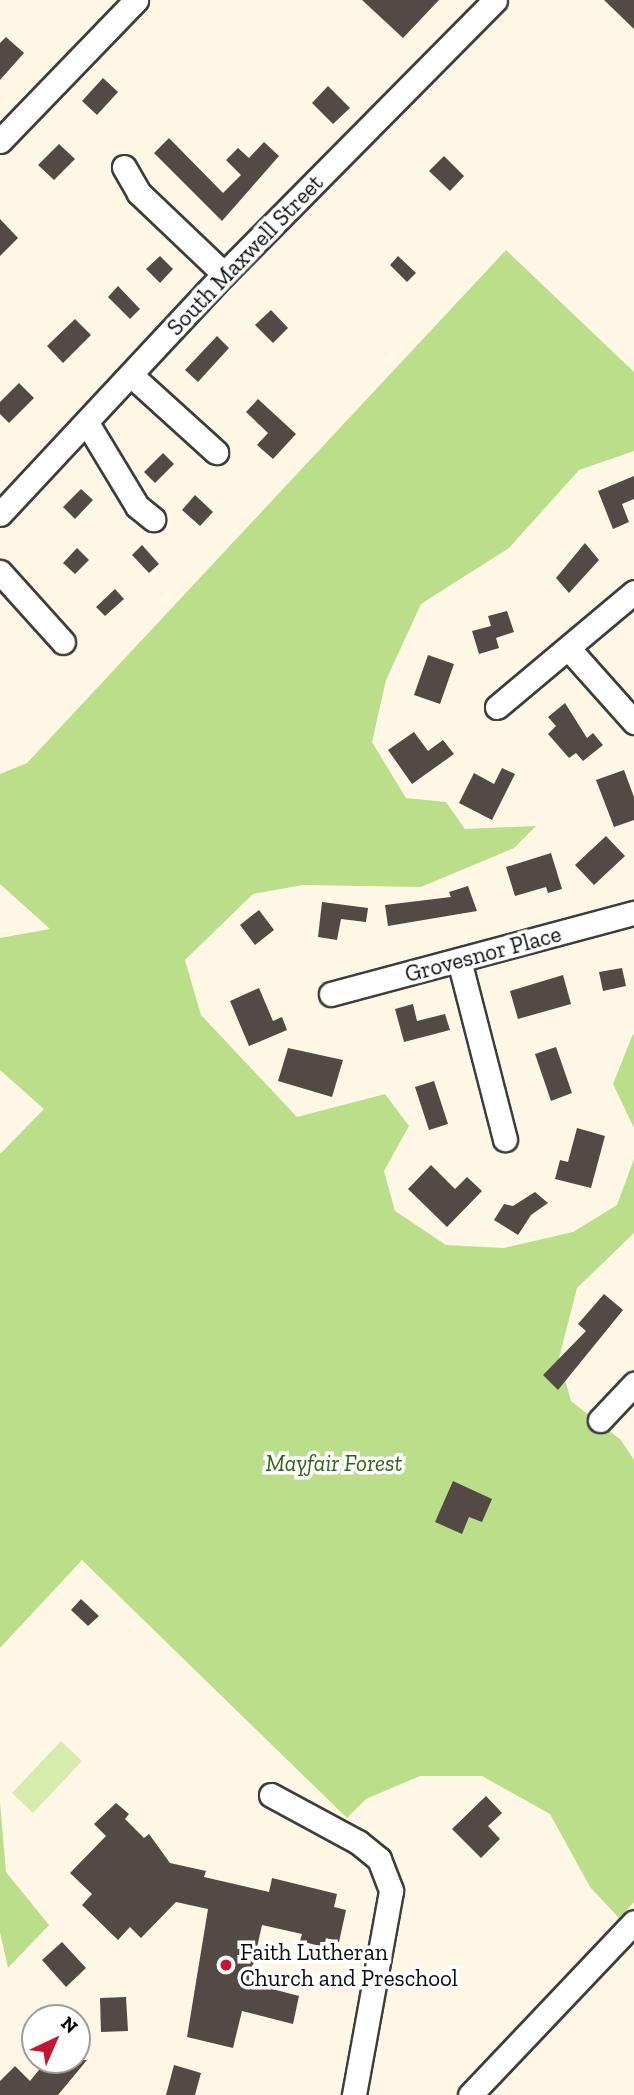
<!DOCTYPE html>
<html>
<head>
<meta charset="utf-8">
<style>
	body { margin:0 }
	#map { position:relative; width:634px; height:2095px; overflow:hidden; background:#fff7e6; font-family:"Zilla Slab",serif }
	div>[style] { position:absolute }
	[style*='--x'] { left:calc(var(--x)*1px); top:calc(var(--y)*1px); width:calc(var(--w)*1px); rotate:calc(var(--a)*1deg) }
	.green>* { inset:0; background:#d6ecad }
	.forest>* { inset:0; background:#bbde8b }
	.building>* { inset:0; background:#534945 }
	.roads { filter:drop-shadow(2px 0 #3d3d3d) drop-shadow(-2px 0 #3d3d3d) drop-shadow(0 2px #3d3d3d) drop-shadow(0 -2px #3d3d3d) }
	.minor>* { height:23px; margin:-11.5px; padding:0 11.5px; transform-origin:11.5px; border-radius:11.5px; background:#fff }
	.dots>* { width:19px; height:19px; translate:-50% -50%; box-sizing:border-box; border:4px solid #fff; border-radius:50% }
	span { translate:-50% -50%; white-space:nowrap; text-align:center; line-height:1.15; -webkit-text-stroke:7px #fff; paint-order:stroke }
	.street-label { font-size:23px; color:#0a0a0a }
	.park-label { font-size:23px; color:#306516; font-style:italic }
	.poi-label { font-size:23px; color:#0a0a0a }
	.left { translate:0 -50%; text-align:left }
	.north { position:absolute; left:21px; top:2004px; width:70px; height:70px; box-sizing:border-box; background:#fff; border:2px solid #9d9d9d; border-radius:50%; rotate:44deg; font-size:19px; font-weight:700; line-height:28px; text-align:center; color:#0a0a0a }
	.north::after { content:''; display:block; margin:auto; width:24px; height:32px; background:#c41735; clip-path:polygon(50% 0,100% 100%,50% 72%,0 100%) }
</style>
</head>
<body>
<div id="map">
	<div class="green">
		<div style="clip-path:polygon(61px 1741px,82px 1761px,33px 1813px,12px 1793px)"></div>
	</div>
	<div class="forest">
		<div style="clip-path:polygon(506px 250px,634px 372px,634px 451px,579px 470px,509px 548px,421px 604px,386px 680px,372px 742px,406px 798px,446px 802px,465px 829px,536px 826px,514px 848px,421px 887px,303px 885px,253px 894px,185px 960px,201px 1015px,297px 1117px,385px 1094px,409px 1126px,384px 1171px,395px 1211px,446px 1245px,504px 1248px,573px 1232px,617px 1205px,634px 1159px,634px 1233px,577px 1288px,559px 1358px,571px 1401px,621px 1440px,634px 1460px,634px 1902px,619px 1918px,590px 1887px,550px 1814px,482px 1776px,420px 1776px,366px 1799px,347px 1818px,82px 1560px,0 1648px,0 1154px,44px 1109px,0 1070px,0 938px,50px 929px,0 884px,0 774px,27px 763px)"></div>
		<div style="clip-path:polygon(633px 1034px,634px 1035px,634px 1128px,613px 1084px)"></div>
		<div style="clip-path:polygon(0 1802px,6px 1872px,49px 1925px,8px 1968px,0 1932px)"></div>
	</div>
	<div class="building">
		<div style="clip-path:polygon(362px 0,439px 0,403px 38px)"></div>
		<div style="clip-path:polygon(604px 0,634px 0,634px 29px)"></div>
		<div style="clip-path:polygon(6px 37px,24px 53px,0 80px,0 43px)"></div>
		<div style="clip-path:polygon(103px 78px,118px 92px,97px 115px,82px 101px)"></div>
		<div style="clip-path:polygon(328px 86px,350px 108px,333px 124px,312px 103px)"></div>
		<div style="clip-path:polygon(169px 138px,223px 193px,241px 175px,226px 160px,238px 148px,249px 158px,264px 142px,279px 156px,222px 221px,154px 153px)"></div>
		<div style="clip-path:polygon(59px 144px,75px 159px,54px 180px,38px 165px)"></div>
		<div style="clip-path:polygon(444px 156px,464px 176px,450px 191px,429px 171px)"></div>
		<div style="clip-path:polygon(0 219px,18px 238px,0 256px)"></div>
		<div style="clip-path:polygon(160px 256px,173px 269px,160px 283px,146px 269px)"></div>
		<div style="clip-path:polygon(398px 256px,416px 273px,407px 282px,390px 265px)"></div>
		<div style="clip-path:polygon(118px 286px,140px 309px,130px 319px,108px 297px)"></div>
		<div style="clip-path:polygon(271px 310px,288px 328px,273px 343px,255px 325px)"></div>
		<div style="clip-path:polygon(75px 319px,91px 335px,63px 363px,47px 346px)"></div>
		<div style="clip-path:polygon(217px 336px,229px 348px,198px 382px,185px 370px)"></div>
		<div style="clip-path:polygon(19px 383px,34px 398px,9px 423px,0 414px,0 402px)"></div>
		<div style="clip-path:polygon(258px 399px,296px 434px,273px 459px,257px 445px,268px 433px,246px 412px)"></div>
		<div style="clip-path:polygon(163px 453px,174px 464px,155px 483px,144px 472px)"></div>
		<div style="clip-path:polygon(634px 476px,634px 499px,622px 504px,629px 522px,613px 529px,598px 491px)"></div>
		<div style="clip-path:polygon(81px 489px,93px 500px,75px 519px,63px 507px)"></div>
		<div style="clip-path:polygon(195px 495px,213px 512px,200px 526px,182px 510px)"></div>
		<div style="clip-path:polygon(585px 543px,599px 560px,569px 593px,556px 578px)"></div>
		<div style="clip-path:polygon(142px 545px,159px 564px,149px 573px,132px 555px)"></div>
		<div style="clip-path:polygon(77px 548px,89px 560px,75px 574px,63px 563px)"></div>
		<div style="clip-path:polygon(115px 589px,124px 599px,105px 616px,96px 607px)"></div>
		<div style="clip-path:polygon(507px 611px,514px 632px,496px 638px,499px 648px,479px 654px,472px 631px,491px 626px,488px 616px)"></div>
		<div style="clip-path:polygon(428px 655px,454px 664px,440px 704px,414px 695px)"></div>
		<div style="clip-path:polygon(565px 703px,587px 738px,593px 733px,603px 745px,583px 761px,576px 753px,569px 758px,548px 734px,556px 726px,548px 717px)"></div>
		<div style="clip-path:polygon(414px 732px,428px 751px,443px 740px,454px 754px,412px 784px,388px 750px)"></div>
		<div style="clip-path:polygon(502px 768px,515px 774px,492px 820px,459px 803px,474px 773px,494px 784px)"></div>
		<div style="clip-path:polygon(624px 770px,634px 797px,634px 820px,614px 827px,596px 780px)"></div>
		<div style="clip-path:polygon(606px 836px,625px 856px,594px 885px,575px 865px)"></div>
		<div style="clip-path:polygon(551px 853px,562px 889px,548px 893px,546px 887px,515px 896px,506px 867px)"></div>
		<div style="clip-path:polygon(468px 886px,477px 911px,388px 926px,385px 905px,451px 897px,449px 892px)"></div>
		<div style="clip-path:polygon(322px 902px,368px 908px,366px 922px,341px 919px,337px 940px,318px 937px)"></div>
		<div style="clip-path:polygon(259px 910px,274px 930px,255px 945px,240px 925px)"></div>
		<div style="clip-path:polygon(622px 968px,626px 986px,603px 991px,599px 972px)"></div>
		<div style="clip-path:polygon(563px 975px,571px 1004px,518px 1019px,510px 991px)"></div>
		<div style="clip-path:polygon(259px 988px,273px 1021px,282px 1017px,287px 1030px,249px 1046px,230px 1001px)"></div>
		<div style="clip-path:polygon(413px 1004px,417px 1021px,445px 1014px,450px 1030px,404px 1042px,395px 1009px)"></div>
		<div style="clip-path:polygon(556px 1047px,572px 1093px,551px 1101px,535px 1054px)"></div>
		<div style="clip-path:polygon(288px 1048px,343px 1060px,332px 1097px,278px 1081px)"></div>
		<div style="clip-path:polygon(434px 1081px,448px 1124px,429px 1130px,415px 1087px)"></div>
		<div style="clip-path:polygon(577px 1128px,605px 1136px,591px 1188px,555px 1179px,560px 1160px,568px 1162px)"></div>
		<div style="clip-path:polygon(431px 1165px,455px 1189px,467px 1177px,482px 1191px,447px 1227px,408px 1189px)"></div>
		<div style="clip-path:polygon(535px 1192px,548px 1203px,531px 1215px,518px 1235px,494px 1220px,504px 1204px,513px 1206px)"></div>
		<div style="clip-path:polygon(604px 1294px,623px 1310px,558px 1390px,543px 1375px,586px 1331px,578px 1324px)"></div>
		<div style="clip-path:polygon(453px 1481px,492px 1499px,482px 1522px,469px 1517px,462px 1534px,435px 1522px)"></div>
		<div style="clip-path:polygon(81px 1599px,99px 1616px,88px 1626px,71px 1610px)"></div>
		<div style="clip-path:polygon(486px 1796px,502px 1813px,488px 1826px,500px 1839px,481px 1858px,452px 1829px)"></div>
		<div style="clip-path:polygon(116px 1803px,129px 1814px,125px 1819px,144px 1838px,149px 1834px,170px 1863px,206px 1871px,204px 1877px,269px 1892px,272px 1878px,337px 1894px,334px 1907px,346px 1910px,339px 1942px,326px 1938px,324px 1947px,300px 1941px,302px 1934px,262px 1925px,249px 1983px,299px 1996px,293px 2024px,242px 2011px,233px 2048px,187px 2037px,208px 1909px,176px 1902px,141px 1938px,130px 1927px,118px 1940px,82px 1905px,92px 1894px,70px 1873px,106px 1836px,94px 1824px)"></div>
		<div style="clip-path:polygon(62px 1942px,86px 1968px,66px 1987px,42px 1960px)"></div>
		<div style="clip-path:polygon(126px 1997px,128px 2031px,101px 2032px,100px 1998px)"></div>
		<div style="clip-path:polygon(47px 2060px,87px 2060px,58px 2095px,0 2095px,0 2081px,15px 2066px,30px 2081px)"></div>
		<div style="clip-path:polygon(174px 2065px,201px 2073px,195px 2095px,166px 2095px)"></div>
	</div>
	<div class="roads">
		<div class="minor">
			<div style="--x:0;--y:141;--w:196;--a:-46"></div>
			<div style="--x:124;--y:167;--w:30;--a:60"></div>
			<div style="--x:139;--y:193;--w:117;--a:43.6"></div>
			<div style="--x:131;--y:375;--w:115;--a:42.2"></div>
			<div style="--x:87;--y:423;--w:97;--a:58.9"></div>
			<div style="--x:137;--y:506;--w:21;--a:39"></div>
			<div style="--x:0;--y:514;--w:328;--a:-47"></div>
			<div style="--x:224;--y:274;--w:385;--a:-45.3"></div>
			<div style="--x:0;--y:572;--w:94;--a:48"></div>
			<div style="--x:569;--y:649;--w:98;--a:48.3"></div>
			<div style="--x:497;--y:707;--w:179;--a:-40"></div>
			<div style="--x:459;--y:960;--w:185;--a:75.6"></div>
			<div style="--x:331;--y:994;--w:314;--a:-15"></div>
			<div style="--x:600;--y:1420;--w:50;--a:-46.6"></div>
			<div style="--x:271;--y:1795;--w:99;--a:28.4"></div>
			<div style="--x:358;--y:1842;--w:27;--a:39"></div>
			<div style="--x:379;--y:1859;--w:34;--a:69"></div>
			<div style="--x:391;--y:1891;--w:207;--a:100.3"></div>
			<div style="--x:470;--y:2095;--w:238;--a:-46.5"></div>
		</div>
	</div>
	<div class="dots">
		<div style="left:226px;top:1965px;background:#c41735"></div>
	</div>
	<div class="street-label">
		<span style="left:245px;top:255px;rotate:-46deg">South Maxwell Street</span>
		<span style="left:483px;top:954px;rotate:-15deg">Grovesnor Place</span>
	</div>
	<div class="park-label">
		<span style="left:334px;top:1463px">Mayfair Forest</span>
	</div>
	<div class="poi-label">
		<span class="left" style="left:240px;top:1965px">Faith Lutheran<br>Church and Preschool</span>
	</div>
	<div class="north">N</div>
</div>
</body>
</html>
